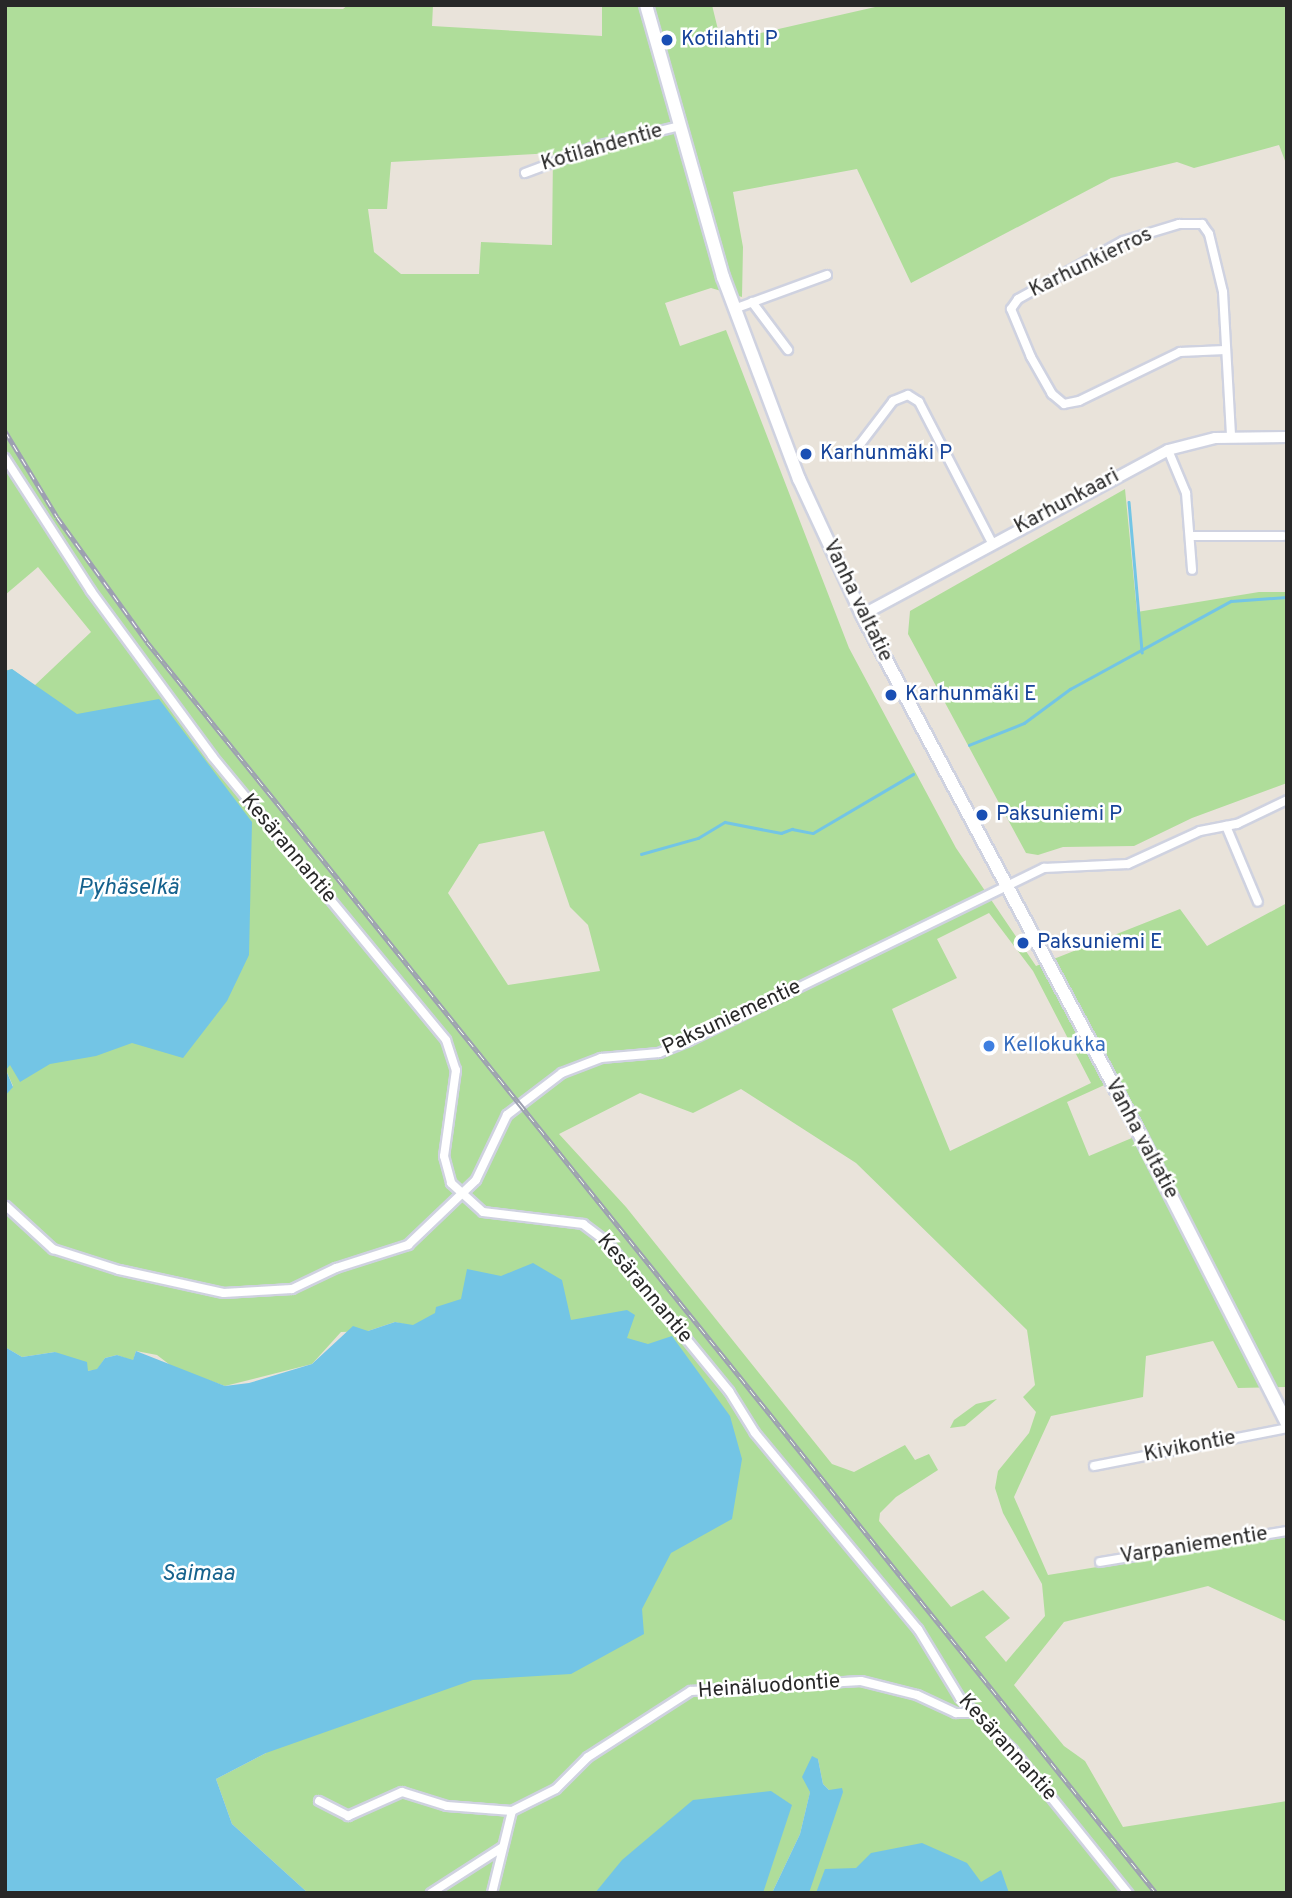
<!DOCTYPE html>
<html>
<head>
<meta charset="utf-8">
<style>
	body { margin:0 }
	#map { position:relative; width:1292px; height:1898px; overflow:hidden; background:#e9e3da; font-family:Overpass,sans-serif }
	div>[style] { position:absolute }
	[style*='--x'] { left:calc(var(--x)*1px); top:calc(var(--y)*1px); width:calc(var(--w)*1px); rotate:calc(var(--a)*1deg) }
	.green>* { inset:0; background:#afdd9a }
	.water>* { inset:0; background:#73c5e5 }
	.stream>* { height:2.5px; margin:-1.25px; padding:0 1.25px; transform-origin:1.25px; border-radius:1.25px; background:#73c5e5 }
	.roads { filter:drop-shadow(2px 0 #cfd2e0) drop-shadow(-2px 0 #cfd2e0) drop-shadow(0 2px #cfd2e0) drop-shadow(0 -2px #cfd2e0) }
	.minor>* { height:8px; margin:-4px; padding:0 4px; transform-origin:4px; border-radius:4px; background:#fff }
	.tertiary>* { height:10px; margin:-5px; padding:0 5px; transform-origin:5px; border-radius:5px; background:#fff }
	.secondary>* { height:12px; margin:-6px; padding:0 6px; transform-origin:6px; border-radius:6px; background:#fff }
	.rail>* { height:5px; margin-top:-2.5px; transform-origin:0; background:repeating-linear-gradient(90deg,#fff 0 8px,#9da0b1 0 16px); box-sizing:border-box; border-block:2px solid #9da0b1 }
	.dots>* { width:19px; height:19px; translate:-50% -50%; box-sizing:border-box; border:4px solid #fff; border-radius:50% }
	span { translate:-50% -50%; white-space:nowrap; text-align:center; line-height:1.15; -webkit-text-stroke:5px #fff; paint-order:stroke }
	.transit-label { font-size:21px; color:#164399 }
	.left { translate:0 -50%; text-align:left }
	.street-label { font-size:21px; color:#282828 }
	.shop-label { font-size:21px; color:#366cbe }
	.water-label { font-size:23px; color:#16628d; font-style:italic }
	.frame { position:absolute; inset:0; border:7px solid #282828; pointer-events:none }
</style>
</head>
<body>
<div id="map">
	<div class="green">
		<div style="clip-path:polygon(evenodd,5px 5px,343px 9px,348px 5px,433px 5px,432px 26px,602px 36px,602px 5px,712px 5px,721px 42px,884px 5px,1287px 5px,1287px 166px,1279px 145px,1194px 168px,1177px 162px,1111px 178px,911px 283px,857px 169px,733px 192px,743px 247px,742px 297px,711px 288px,665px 303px,680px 346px,726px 330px,849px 648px,956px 848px,1036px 966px,1180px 909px,1207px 946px,1287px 903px,1287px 1387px,1238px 1388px,1213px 1341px,1146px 1356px,1143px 1397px,1051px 1416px,1014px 1497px,1048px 1575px,1287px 1536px,1287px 1622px,1208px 1586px,1064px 1622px,1014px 1685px,1064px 1746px,1085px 1761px,1123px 1827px,1287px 1801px,1287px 1893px,809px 1893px,829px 1790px,823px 1784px,818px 1759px,800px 1834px,772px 1893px,308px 1893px,232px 1824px,216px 1779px,266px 1753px,412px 1326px,395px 1322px,368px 1331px,341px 1332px,312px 1364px,225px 1386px,174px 1368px,157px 1355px,136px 1351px,133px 1361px,117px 1355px,105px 1358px,97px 1370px,87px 1371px,55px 1352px,22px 1357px,5px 1347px,5px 1096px,13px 1086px,6px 1070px,5px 671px,12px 669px,34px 686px,91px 632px,38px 567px,5px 595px,5px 5px,553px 153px,552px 245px,481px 242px,479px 274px,401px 274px,374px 252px,368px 209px,387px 209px,391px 162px,553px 153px,5px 5px,544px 831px,570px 907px,588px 925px,600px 971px,508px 985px,448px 893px,479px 844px,544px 831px,5px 5px,989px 913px,1033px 971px,1091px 1083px,950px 1151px,892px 1009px,957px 978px,937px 939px,989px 913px,5px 5px,1111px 1082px,1139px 1135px,1089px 1156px,1067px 1102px,1111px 1082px,5px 5px,741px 1089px,856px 1163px,1027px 1330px,1035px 1385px,1023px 1397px,1036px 1412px,1029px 1433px,998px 1471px,995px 1488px,1003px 1513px,1042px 1584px,1045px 1616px,1006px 1662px,985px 1637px,1010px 1618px,983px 1590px,951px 1607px,879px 1521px,880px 1513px,896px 1497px,938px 1470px,929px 1454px,915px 1460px,905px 1445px,854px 1472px,832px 1464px,626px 1207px,559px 1134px,640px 1093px,693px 1113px,741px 1089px)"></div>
		<div style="clip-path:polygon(1125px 489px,1137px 612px,1259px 592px,1287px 592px,1287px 783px,1192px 818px,1134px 846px,1063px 847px,1038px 855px,1026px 853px,908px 634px,910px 611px)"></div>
		<div style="clip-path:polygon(997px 1399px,965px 1426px,950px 1428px,954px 1420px,976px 1404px)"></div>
	</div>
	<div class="water">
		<div style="clip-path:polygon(12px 669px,77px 714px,159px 699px,252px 822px,249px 955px,227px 1001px,183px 1058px,132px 1043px,96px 1056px,50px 1064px,20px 1082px,10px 1065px,6px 1070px,13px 1087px,5px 1096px,5px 671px)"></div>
		<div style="clip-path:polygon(533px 1263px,562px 1280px,571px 1320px,627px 1310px,635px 1315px,627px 1338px,648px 1344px,672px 1336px,730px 1416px,742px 1459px,732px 1519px,671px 1553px,642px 1609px,644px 1634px,571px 1674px,473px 1680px,266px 1753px,216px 1779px,232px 1824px,308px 1893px,5px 1893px,5px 1347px,22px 1357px,55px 1352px,87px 1362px,88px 1371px,97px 1369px,105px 1358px,117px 1355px,133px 1360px,136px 1351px,225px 1386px,249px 1383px,312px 1364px,353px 1326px,368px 1331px,395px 1322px,413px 1325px,435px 1313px,436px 1307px,461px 1299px,467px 1269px,501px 1276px)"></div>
		<div style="clip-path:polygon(812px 1756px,818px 1759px,823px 1784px,829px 1790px,842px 1788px,843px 1792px,809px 1893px,772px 1893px,800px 1834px,810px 1792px,802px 1777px)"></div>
		<div style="clip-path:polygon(771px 1791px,792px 1805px,763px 1893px,595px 1893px,622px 1860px,693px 1800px)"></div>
		<div style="clip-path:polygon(922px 1843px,967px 1863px,981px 1882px,1001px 1870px,1009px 1893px,816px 1893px,825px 1869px,856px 1868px,871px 1853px)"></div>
	</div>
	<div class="stream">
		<div style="--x:1129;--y:502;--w:151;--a:85"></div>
		<div style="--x:969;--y:745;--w:59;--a:-21.8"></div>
		<div style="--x:1024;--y:723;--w:57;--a:-36.5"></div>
		<div style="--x:1070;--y:689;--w:183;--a:-28.7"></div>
		<div style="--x:1231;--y:601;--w:56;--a:-4.1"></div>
		<div style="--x:641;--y:854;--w:59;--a:-15.7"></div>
		<div style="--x:698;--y:838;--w:31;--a:-31"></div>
		<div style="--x:725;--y:822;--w:57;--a:11.1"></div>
		<div style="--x:781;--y:833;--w:12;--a:-20"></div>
		<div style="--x:792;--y:829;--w:21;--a:11"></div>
		<div style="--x:813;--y:833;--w:116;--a:-30.5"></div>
	</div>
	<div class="roads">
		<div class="minor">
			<div style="--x:525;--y:173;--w:77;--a:-20.6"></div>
			<div style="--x:597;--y:146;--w:85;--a:-13.5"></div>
			<div style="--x:752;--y:302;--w:60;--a:53.1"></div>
			<div style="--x:734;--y:309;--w:99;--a:-20.1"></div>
			<div style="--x:1225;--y:350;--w:45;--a:177.5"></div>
			<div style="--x:1180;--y:352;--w:112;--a:154.1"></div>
			<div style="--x:1079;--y:401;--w:15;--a:169"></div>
			<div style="--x:1064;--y:404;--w:16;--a:-140"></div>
			<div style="--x:1052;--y:394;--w:43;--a:-119.6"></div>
			<div style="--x:1031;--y:357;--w:52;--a:-112.6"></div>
			<div style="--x:1011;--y:309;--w:12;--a:-55"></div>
			<div style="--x:1018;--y:299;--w:120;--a:-28.9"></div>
			<div style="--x:1123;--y:241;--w:59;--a:-16.9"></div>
			<div style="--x:1179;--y:224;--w:23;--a:0"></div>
			<div style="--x:1202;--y:224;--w:12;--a:55"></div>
			<div style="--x:1209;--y:234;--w:60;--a:76.4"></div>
			<div style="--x:1223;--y:292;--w:145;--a:86.8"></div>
			<div style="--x:858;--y:447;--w:58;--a:-52.7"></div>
			<div style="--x:893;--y:401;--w:16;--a:-22"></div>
			<div style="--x:908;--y:395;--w:13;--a:32"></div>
			<div style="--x:919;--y:402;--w:159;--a:62.6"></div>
			<div style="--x:1168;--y:450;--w:47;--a:67.3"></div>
			<div style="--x:1186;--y:493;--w:77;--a:85.5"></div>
			<div style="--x:5;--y:458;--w:158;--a:57.1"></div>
			<div style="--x:91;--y:591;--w:205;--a:53.7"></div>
			<div style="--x:212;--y:756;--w:368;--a:50.5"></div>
			<div style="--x:446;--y:1040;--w:32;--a:72"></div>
			<div style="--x:456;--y:1070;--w:87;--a:97.9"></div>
			<div style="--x:444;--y:1156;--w:28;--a:75"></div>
			<div style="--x:451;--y:1183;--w:43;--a:42.2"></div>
			<div style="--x:483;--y:1212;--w:101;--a:6.8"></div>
			<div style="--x:583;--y:1224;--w:30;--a:37"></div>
			<div style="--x:607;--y:1242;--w:193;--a:50.7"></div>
			<div style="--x:729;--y:1391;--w:49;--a:58.2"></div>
			<div style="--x:755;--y:1433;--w:255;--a:50.3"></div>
			<div style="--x:918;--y:1629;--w:81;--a:58.7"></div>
			<div style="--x:960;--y:1698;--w:74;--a:44.5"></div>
			<div style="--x:1013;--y:1750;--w:184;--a:51.2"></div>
			<div style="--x:1190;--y:536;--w:93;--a:0"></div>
			<div style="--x:1226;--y:826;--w:82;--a:67.2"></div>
			<div style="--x:6;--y:1206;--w:64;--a:42.5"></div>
			<div style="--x:53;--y:1249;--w:69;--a:17.7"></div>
			<div style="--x:119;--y:1270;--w:107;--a:12.4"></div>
			<div style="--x:224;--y:1293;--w:68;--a:-3.4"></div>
			<div style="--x:292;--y:1289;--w:49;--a:-25.5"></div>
			<div style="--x:336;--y:1268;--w:76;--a:-17.7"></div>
			<div style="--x:408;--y:1245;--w:94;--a:-43.7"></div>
			<div style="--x:476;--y:1180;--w:72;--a:-64.5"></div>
			<div style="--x:507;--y:1115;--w:69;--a:-37.4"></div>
			<div style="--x:562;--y:1073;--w:42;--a:-21"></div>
			<div style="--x:601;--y:1058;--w:58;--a:-4.9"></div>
			<div style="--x:659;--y:1053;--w:32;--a:-22"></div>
			<div style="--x:689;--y:1041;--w:395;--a:-26"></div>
			<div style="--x:1044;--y:868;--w:84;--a:-2.7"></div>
			<div style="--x:1128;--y:864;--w:79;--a:-24.6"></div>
			<div style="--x:1200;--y:831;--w:38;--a:-11"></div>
			<div style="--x:1237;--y:824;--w:55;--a:-25.6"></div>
			<div style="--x:1094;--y:1466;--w:197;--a:-11.1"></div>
			<div style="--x:1100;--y:1562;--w:190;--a:-9.4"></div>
			<div style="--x:319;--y:1801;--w:33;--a:27"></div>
			<div style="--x:348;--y:1816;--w:59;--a:-24"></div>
			<div style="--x:402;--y:1792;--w:47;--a:17.3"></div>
			<div style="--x:447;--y:1806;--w:65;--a:4.4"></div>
			<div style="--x:431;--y:1893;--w:85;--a:-32.6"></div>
			<div style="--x:492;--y:1893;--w:84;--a:-76.3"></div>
			<div style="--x:512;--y:1811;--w:49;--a:-26.6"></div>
			<div style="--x:556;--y:1789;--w:45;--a:-45"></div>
			<div style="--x:588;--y:1757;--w:122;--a:-32.7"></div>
			<div style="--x:691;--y:1691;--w:170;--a:-3.4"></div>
			<div style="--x:861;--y:1681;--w:58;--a:14"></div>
			<div style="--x:917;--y:1695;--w:43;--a:24.8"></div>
			<div style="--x:956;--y:1713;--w:19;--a:0"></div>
		</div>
		<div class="tertiary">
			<div style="--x:862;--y:615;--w:348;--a:-28.3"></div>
			<div style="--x:1168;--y:450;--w:49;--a:-14.3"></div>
			<div style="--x:1215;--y:438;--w:72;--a:-0.8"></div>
		</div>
		<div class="secondary">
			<div style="--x:646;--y:5;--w:283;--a:74.2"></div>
			<div style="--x:723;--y:277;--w:216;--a:69.4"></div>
			<div style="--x:799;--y:479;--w:150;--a:65.1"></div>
			<div style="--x:862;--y:615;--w:590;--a:61.87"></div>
			<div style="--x:1140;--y:1135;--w:323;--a:63"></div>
		</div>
	</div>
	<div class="rail">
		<div style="--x:5;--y:431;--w:100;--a:58.8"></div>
		<div style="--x:57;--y:517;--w:154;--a:54.2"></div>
		<div style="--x:147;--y:642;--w:1607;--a:51.11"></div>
	</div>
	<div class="dots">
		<div style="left:667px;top:40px;background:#1a4fb4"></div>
		<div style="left:806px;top:454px;background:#1a4fb4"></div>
		<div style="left:891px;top:695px;background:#1a4fb4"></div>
		<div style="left:982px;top:815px;background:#1a4fb4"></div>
		<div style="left:1023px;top:943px;background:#1a4fb4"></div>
		<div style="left:989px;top:1046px;background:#3f7fe0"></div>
	</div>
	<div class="transit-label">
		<span class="left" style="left:681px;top:40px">Kotilahti P</span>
		<span class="left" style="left:820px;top:454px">Karhunmäki P</span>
		<span class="left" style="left:905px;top:695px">Karhunmäki E</span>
		<span class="left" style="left:996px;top:815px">Paksuniemi P</span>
		<span class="left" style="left:1037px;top:943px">Paksuniemi E</span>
	</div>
	<div class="street-label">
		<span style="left:602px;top:148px;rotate:-16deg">Kotilahdentie</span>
		<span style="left:1091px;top:263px;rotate:-26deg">Karhunkierros</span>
		<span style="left:1067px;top:502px;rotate:-28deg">Karhunkaari</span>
		<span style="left:857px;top:601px;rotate:64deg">Vanha valtatie</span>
		<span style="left:288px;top:849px;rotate:50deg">Kesärannantie</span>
		<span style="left:732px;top:1018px;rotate:-25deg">Paksuniementie</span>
		<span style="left:1141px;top:1139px;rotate:62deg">Vanha valtatie</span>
		<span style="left:644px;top:1289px;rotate:50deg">Kesärannantie</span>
		<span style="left:1190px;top:1447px;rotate:-11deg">Kivikontie</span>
		<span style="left:1194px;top:1546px;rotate:-9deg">Varpaniementie</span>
		<span style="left:769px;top:1687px;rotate:-4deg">Heinäluodontie</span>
		<span style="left:1007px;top:1748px;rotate:48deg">Kesärannantie</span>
	</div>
	<div class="shop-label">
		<span class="left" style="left:1003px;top:1046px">Kellokukka</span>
	</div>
	<div class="water-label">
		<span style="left:128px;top:889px">Pyhäselkä</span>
		<span style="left:198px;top:1575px">Saimaa</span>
	</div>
	<div class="frame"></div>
</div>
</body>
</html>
